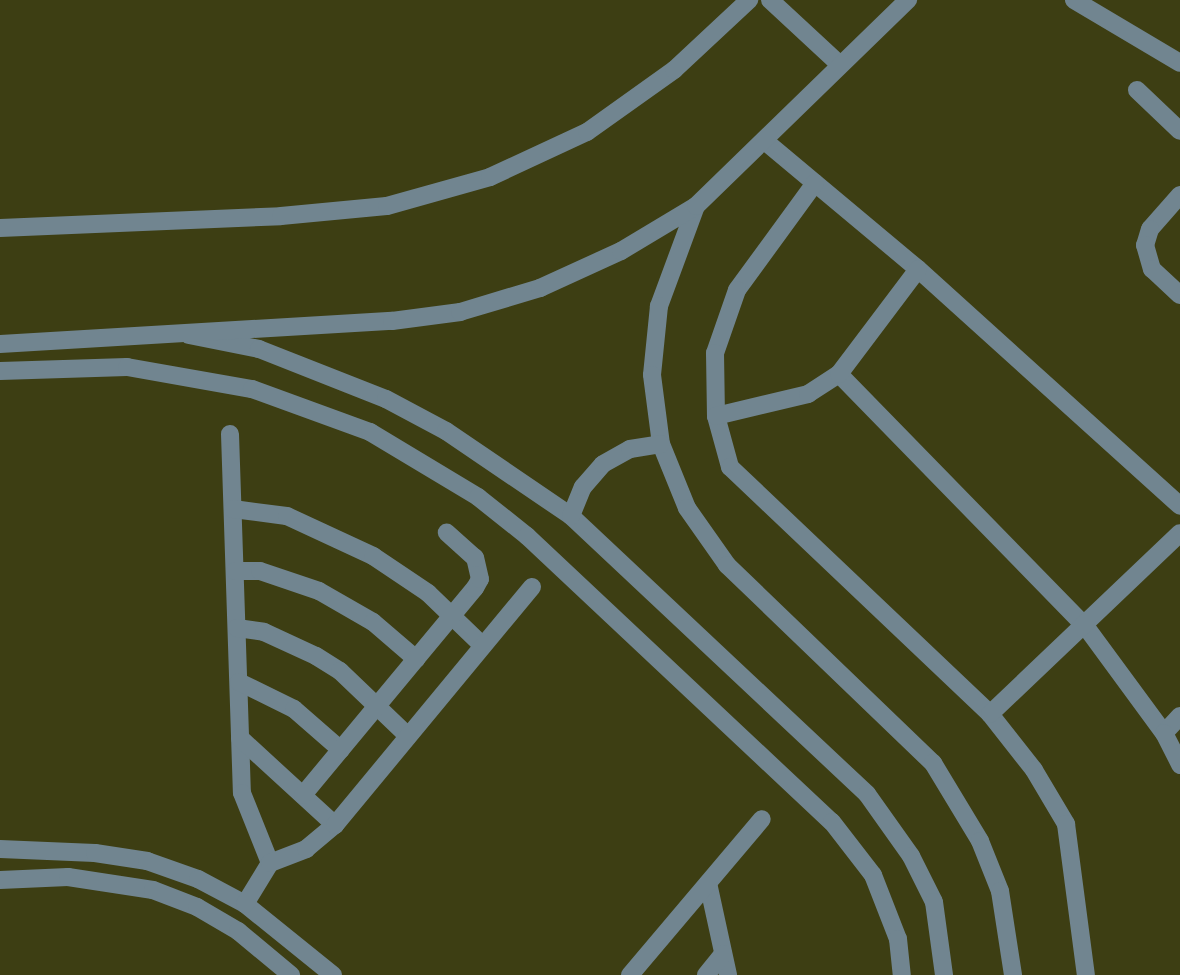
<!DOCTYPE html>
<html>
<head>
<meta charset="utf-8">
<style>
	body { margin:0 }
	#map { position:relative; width:1180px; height:975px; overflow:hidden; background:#3d3e13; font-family:"DejaVu Sans",sans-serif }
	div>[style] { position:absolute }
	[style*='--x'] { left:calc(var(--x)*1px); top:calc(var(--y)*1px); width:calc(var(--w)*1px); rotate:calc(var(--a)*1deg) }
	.minor>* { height:18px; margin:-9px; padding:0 9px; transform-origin:9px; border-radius:9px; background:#718590 }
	span { translate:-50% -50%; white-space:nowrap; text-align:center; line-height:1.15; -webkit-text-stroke:5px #333406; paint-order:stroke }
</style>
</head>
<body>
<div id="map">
	<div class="minor">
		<div style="--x:770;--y:0;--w:94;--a:42.8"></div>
		<div style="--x:1074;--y:0;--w:123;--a:30.7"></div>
		<div style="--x:1137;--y:90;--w:59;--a:43.6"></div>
		<div style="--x:766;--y:142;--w:198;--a:39.9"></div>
		<div style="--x:918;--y:269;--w:353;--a:42.1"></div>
		<div style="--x:815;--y:183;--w:132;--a:126.1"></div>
		<div style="--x:737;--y:290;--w:67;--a:109.2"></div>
		<div style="--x:715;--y:353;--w:63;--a:89.1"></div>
		<div style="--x:716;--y:416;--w:53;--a:74.6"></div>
		<div style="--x:730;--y:467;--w:359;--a:43.5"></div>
		<div style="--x:990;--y:714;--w:71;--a:51.8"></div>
		<div style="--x:1034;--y:770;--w:63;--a:59.3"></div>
		<div style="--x:1066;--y:824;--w:152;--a:82.5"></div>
		<div style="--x:1180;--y:195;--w:45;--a:131.4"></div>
		<div style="--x:1150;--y:229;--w:17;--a:107"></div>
		<div style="--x:1145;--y:245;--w:25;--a:74"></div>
		<div style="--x:1152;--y:269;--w:38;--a:43"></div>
		<div style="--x:696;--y:206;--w:107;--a:110.3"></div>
		<div style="--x:659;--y:306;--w:69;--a:95.8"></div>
		<div style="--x:652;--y:375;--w:70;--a:82.6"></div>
		<div style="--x:661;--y:444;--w:69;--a:67.9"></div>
		<div style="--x:687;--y:508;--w:70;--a:54.9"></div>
		<div style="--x:727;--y:565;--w:286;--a:43.9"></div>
		<div style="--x:933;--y:763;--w:91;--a:58.9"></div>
		<div style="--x:980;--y:841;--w:54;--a:68.2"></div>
		<div style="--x:1000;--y:891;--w:85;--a:81.2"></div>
		<div style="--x:0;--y:228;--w:281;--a:-2.4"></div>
		<div style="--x:281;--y:216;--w:106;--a:-5.4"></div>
		<div style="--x:387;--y:206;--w:107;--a:-15.7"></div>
		<div style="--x:490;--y:177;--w:107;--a:-24.9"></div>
		<div style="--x:587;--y:132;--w:107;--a:-35.5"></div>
		<div style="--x:674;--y:70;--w:103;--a:-43"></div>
		<div style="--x:189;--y:335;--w:71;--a:11.3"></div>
		<div style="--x:259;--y:349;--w:136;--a:21.5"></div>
		<div style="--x:386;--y:399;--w:68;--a:28.1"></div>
		<div style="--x:446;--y:431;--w:151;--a:34.2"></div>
		<div style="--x:571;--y:516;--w:406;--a:43.2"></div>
		<div style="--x:867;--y:794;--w:76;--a:54.6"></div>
		<div style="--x:911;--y:856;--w:51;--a:63.4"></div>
		<div style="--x:934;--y:902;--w:74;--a:82.2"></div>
		<div style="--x:0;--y:344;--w:393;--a:-3.4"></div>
		<div style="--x:392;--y:321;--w:69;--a:-7.5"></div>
		<div style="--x:460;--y:312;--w:84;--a:-16.7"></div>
		<div style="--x:540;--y:288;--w:89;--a:-24.6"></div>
		<div style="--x:621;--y:251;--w:87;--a:-31"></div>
		<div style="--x:696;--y:206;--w:296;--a:-44.2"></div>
		<div style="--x:0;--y:371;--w:127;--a:-1.8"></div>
		<div style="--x:127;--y:367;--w:127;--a:10"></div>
		<div style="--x:252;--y:389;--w:126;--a:20"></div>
		<div style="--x:370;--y:432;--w:126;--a:31"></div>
		<div style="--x:478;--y:497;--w:63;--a:38.5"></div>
		<div style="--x:527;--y:536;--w:418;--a:43.2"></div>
		<div style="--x:832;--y:822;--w:67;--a:52.3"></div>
		<div style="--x:873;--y:875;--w:69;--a:68.7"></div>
		<div style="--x:898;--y:939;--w:36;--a:84"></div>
		<div style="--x:839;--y:374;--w:354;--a:45.7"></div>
		<div style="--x:1086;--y:627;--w:132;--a:53.7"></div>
		<div style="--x:716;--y:416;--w:95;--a:-13.4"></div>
		<div style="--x:808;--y:394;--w:37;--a:-33"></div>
		<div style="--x:839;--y:374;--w:131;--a:-53"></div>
		<div style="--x:230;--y:434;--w:359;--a:88.1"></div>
		<div style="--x:242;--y:793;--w:75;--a:68.2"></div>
		<div style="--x:233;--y:509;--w:54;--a:7.4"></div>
		<div style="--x:287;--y:516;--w:95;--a:24.9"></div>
		<div style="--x:373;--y:556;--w:66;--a:33.9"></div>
		<div style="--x:428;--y:593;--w:76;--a:43.9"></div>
		<div style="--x:571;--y:516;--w:31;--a:-68"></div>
		<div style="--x:583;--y:487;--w:30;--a:-49"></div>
		<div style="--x:603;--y:464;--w:31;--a:-29"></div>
		<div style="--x:630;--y:449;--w:31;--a:-9"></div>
		<div style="--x:235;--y:571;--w:25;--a:0"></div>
		<div style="--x:260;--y:571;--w:62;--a:18.7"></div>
		<div style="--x:319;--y:591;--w:62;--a:29.9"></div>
		<div style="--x:373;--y:622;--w:57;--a:40.7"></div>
		<div style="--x:237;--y:628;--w:27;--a:8"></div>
		<div style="--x:264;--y:632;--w:57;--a:24.8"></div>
		<div style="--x:316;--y:656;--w:28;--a:32"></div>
		<div style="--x:340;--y:671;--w:94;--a:43.7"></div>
		<div style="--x:239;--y:682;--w:61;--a:26.1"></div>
		<div style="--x:294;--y:709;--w:62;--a:41.1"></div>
		<div style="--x:990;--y:714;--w:262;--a:-43.6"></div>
		<div style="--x:1180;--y:716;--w:23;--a:133"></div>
		<div style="--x:1164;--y:733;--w:36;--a:63"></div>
		<div style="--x:240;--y:738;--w:129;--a:42.5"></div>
		<div style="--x:303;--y:795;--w:269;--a:-50.3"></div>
		<div style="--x:475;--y:588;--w:10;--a:-61"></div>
		<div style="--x:480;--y:579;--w:22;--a:-103"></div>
		<div style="--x:475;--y:558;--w:38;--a:-138"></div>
		<div style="--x:0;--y:849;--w:95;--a:2.4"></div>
		<div style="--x:95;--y:853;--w:53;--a:8.7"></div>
		<div style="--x:147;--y:861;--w:54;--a:19.4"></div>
		<div style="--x:198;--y:879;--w:53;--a:28"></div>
		<div style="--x:245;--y:904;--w:113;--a:38.9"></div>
		<div style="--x:0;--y:880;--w:68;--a:-2.5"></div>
		<div style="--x:68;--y:877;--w:86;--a:8.7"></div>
		<div style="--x:153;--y:890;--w:47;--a:21.1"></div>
		<div style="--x:197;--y:907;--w:48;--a:30.3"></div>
		<div style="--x:238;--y:931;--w:69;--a:39.7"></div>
		<div style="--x:708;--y:883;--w:94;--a:77.7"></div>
		<div style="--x:245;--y:904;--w:48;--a:-58.6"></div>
		<div style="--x:270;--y:863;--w:39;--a:-21"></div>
		<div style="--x:306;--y:849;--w:38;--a:-40"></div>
		<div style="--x:335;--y:825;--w:309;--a:-50.4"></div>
		<div style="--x:630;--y:975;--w:204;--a:-49.8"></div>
		<div style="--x:706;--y:975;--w:27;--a:-51"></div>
	</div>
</div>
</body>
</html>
